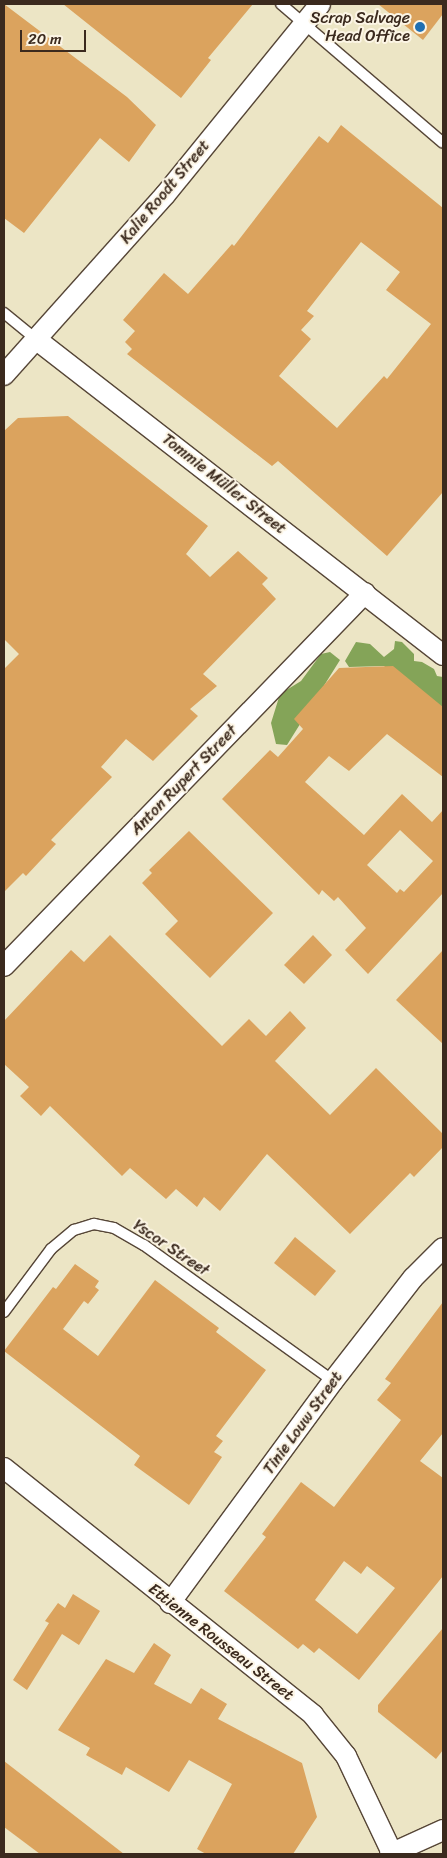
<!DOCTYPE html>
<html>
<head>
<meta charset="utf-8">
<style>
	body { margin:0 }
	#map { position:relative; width:447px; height:1858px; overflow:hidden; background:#ece5c5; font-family:Sriracha,sans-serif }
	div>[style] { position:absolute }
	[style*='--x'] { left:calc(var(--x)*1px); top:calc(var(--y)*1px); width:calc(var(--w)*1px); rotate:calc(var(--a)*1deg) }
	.forest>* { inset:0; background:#84a458 }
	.building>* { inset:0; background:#dba35e }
	.roads { filter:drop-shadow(1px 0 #564637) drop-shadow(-1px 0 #564637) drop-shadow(0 1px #564637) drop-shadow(0 -1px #564637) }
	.service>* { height:10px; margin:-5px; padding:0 5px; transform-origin:5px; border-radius:5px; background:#fff }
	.minor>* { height:20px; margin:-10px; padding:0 10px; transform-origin:10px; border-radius:10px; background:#fff }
	.dots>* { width:14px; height:14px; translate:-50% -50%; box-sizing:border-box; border:2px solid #fcf5e5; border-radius:50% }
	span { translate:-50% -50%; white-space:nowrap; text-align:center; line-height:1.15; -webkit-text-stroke:4px #fcf5e5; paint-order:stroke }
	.poi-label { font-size:16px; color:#3b2a1e }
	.right { translate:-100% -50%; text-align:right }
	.street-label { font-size:16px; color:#3b2a1e }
	.frame { position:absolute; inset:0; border:5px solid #3b2a1e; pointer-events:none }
	.scale { position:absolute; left:20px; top:30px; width:66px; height:22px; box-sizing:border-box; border:2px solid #3b2a1e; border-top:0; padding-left:6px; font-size:15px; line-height:18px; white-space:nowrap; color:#3b2a1e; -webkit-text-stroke:4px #fcf5e5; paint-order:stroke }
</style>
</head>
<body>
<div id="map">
	<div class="forest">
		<div style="clip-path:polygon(395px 641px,402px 642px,414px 654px,414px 661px,422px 662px,434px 669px,437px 676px,443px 677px,443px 717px,384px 666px,349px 667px,345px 661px,356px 642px,370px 644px,384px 657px,394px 649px)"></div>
		<div style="clip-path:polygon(330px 652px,340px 660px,287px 745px,276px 744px,271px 723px,280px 694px,301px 681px,321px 654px)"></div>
	</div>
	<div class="building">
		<div style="clip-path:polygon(4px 4px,127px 97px,156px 125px,129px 162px,100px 138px,24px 233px,4px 218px)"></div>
		<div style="clip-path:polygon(63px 4px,253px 4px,208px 58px,211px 60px,181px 98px)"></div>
		<div style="clip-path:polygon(378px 4px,443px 4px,443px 14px,423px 40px)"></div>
		<div style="clip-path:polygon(evenodd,341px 125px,443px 208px,443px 492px,387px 556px,278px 461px,272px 466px,127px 354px,132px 349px,125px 342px,135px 331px,123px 320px,164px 273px,188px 294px,232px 244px,234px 246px,319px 136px,328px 143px,341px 125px,361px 242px,400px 272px,386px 290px,431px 324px,387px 379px,384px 376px,337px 428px,279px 376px,311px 339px,301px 330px,314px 316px,307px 311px,361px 242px)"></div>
		<div style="clip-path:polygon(68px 416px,208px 526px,186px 554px,210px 577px,238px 551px,268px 578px,262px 584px,276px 599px,203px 674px,217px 686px,190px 709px,198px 716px,153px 761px,126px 739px,101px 767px,112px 777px,51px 840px,56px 844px,26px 876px,23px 873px,4px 892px,4px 669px,19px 654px,4px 639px,4px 431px,18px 418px)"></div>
		<div style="clip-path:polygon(evenodd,393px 666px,443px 707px,443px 777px,387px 734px,349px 771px,329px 756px,305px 782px,364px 835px,402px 794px,432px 822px,443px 810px,443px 893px,368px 974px,345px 950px,366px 928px,338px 897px,334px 901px,322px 890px,319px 895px,222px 799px,270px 750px,278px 757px,303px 729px,294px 719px,339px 668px,393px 666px,400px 830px,433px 861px,404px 892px,400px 889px,397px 893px,367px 865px,400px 830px)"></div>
		<div style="clip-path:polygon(189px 831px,273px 913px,210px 978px,165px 934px,178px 921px,142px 883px,152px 873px,149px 870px)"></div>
		<div style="clip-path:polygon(110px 935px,222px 1046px,249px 1019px,266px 1036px,290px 1011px,306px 1028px,275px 1061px,330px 1115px,376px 1068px,443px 1134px,443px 1147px,414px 1177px,410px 1173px,350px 1234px,267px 1154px,220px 1211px,204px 1197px,197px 1207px,176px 1189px,166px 1199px,130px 1168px,122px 1176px,50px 1106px,41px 1116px,20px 1096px,29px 1087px,4px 1064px,4px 1021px,71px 950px,84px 962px)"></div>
		<div style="clip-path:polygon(313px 935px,332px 955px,304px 984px,284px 965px)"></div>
		<div style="clip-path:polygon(443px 950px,443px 1044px,396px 1000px)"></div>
		<div style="clip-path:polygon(295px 1237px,336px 1271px,315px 1296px,274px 1263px)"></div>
		<div style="clip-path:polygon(75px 1264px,99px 1281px,95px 1287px,99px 1290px,88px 1304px,84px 1301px,63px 1329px,98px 1356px,155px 1280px,219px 1328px,216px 1332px,266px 1370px,216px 1436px,223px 1441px,214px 1452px,222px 1457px,189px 1505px,134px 1465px,140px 1456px,4px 1351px,53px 1287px,56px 1289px)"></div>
		<div style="clip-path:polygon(evenodd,443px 1302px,443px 1433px,420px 1461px,443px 1478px,443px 1576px,359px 1680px,319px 1648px,314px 1653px,303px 1644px,298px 1649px,224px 1591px,266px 1537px,262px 1534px,301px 1482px,334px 1507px,401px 1420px,377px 1400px,391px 1383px,385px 1379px,443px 1302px,344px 1561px,361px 1574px,367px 1566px,395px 1588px,357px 1634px,315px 1600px,344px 1561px)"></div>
		<div style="clip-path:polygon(73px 1594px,100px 1611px,79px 1645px,62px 1634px,27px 1690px,13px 1680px,49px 1623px,45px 1621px,58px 1603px,65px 1608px)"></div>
		<div style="clip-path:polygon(443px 1628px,443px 1750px,436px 1759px,378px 1712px,378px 1705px)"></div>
		<div style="clip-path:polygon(154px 1643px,171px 1655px,154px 1684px,191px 1704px,201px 1688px,227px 1704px,218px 1719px,302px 1763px,317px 1817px,293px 1854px,206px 1854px,197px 1849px,232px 1784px,189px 1760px,169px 1792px,126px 1767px,122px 1775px,86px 1755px,90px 1748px,58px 1730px,106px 1659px,134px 1673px)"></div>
		<div style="clip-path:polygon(4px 1761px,124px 1854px,40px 1854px,4px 1827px)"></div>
	</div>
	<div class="roads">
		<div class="service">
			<div style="--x:281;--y:4;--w:213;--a:40.6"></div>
			<div style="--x:4;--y:313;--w:43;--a:39.3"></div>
			<div style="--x:4;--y:1312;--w:79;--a:-53.3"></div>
			<div style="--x:51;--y:1249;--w:30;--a:-40"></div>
			<div style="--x:74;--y:1230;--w:21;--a:-17"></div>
			<div style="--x:94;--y:1224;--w:20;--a:11"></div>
			<div style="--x:114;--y:1228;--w:34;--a:30"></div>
			<div style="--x:144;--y:1245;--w:233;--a:35.7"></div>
		</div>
		<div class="minor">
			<div style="--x:37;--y:340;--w:514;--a:37.81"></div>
			<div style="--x:4;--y:375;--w:241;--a:-48.2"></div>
			<div style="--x:165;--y:195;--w:246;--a:-50.9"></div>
			<div style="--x:4;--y:966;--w:519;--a:-45.94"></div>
			<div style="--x:4;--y:1468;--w:396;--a:38.6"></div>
			<div style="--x:313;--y:1715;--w:53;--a:51.2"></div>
			<div style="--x:346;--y:1756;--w:107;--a:64.6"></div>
			<div style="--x:170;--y:1603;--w:275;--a:-53.7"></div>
			<div style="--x:333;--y:1381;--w:130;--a:-52.2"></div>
			<div style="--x:413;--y:1278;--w:42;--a:-45"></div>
			<div style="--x:390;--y:1854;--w:58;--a:-24.4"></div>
		</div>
	</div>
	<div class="dots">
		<div style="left:420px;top:27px;background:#1f6fb2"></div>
	</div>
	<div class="poi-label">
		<span class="right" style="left:410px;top:27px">Scrap Salvage<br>Head Office</span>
	</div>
	<div class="street-label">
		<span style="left:165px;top:192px;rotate:-50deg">Kalie Roodt Street</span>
		<span style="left:224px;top:484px;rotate:38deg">Tommie Müller Street</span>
		<span style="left:184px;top:780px;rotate:-46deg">Anton Rupert Street</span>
		<span style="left:171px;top:1248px;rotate:34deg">Yscor Street</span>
		<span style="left:303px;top:1423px;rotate:-54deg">Tinie Louw Street</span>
		<span style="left:221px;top:1642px;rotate:38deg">Ettienne Rousseau Street</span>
	</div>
	<div class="frame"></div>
	<div class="scale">20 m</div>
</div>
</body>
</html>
